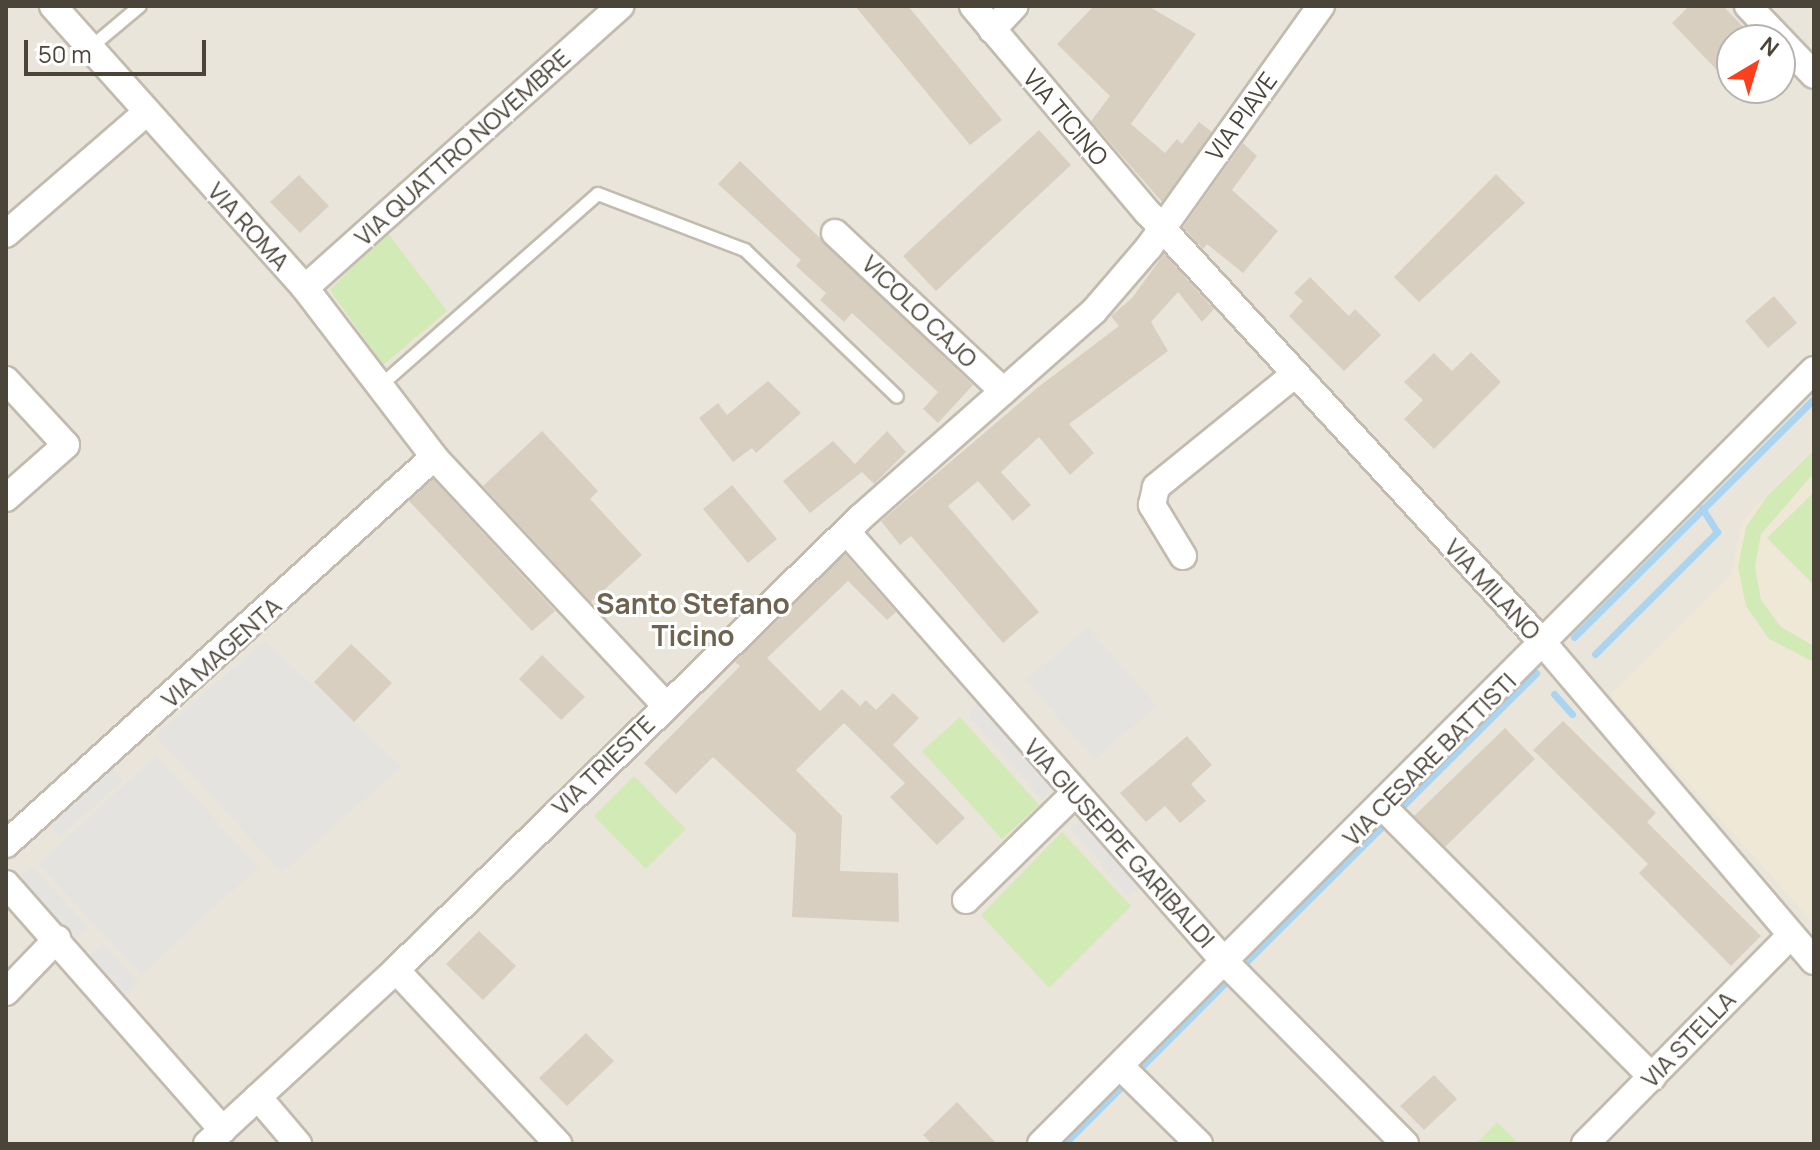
<!DOCTYPE html>
<html>
<head>
<meta charset="utf-8">
<style>
	body { margin:0 }
	#map { position:relative; width:1820px; height:1150px; overflow:hidden; background:#f6f3ec; font-family:Manrope,sans-serif }
	div>[style] { position:absolute }
	[style*='--x'] { left:calc(var(--x)*1px); top:calc(var(--y)*1px); width:calc(var(--w)*1px); rotate:calc(var(--a)*1deg) }
	.residential>* { inset:0; background:#eae5da }
	.education>* { inset:0; background:#efe8d6 }
	.green>* { inset:0; background:#d2eab5 }
	.parking>* { inset:0; background:#e5e3e0 }
	.stream>* { height:7px; margin:-3.5px; padding:0 3.5px; transform-origin:3.5px; border-radius:3.5px; background:#a9d4f2 }
	.building>* { inset:0; background:#d8cfc1 }
	.roads { filter:drop-shadow(2px 0 #c2bbae) drop-shadow(-2px 0 #c2bbae) drop-shadow(0 2px #c2bbae) drop-shadow(0 -2px #c2bbae) }
	.lane>* { height:12px; margin:-6px; padding:0 6px; transform-origin:6px; border-radius:6px; background:#fff }
	.street>* { height:26px; margin:-13px; padding:0 13px; transform-origin:13px; border-radius:13px; background:#fff }
	span { translate:-50% -50%; white-space:nowrap; text-align:center; line-height:1.15; -webkit-text-stroke:6px #fff; paint-order:stroke }
	.street-label { font-size:24px; color:#4b4439 }
	.quarter-label { font-size:28px; color:#6e6250; font-weight:700 }
	.frame { position:absolute; inset:0; border:8px solid #4b4439; pointer-events:none }
	.north { position:absolute; left:1716px; top:24px; width:80px; height:80px; box-sizing:border-box; background:#fff; border:2px solid #b7b4b0; border-radius:50%; rotate:38deg; font-size:22px; font-weight:700; line-height:32px; text-align:center; color:#4b4439 }
	.north::after { content:''; display:block; margin:auto; width:28px; height:36px; background:#fc3f1d; clip-path:polygon(50% 0,100% 100%,50% 72%,0 100%) }
	.scale { position:absolute; left:24px; top:40px; width:182px; height:36px; box-sizing:border-box; border:4px solid #4b4439; border-top:0; padding-left:10px; font-size:24px; line-height:28px; white-space:nowrap; color:#4b4439; -webkit-text-stroke:6px #fff; paint-order:stroke }
</style>
</head>
<body>
<div id="map">
	<div class="residential">
		<div style="clip-path:polygon(evenodd,6px 6px,1814px 6px,1814px 1144px,6px 1144px,6px 6px,1732px 40px,1780px 40px,1780px 88px,1732px 88px,1732px 40px)"></div>
	</div>
	<div class="education">
		<div style="clip-path:polygon(1814px 448px,1814px 924px,1610px 695px,1732px 574px,1742px 520px)"></div>
	</div>
	<div class="green">
		<div style="clip-path:polygon(387px 232px,447px 311px,383px 365px,330px 290px)"></div>
		<div style="clip-path:polygon(1814px 450px,1814px 473px,1761px 534px,1755px 567px,1761px 600px,1781px 627px,1814px 646px,1814px 662px,1769px 639px,1746px 606px,1738px 567px,1746px 527px,1768px 495px)"></div>
		<div style="clip-path:polygon(1814px 492px,1814px 585px,1767px 538px)"></div>
		<div style="clip-path:polygon(960px 717px,1039px 805px,1002px 839px,922px 751px)"></div>
		<div style="clip-path:polygon(634px 776px,686px 829px,646px 869px,594px 816px)"></div>
		<div style="clip-path:polygon(1062px 832px,1131px 906px,1049px 988px,981px 915px)"></div>
		<div style="clip-path:polygon(1497px 1122px,1519px 1144px,1476px 1144px)"></div>
	</div>
	<div class="parking">
		<div style="clip-path:polygon(1088px 627px,1157px 706px,1095px 760px,1025px 680px)"></div>
		<div style="clip-path:polygon(265px 641px,402px 766px,282px 873px,155px 735px)"></div>
		<div style="clip-path:polygon(980px 700px,1056px 789px,1042px 799px,968px 715px)"></div>
		<div style="clip-path:polygon(156px 755px,259px 867px,141px 975px,38px 864px)"></div>
		<div style="clip-path:polygon(110px 766px,123px 781px,60px 837px,47px 822px)"></div>
		<div style="clip-path:polygon(1080px 819px,1141px 888px,1129px 897px,1071px 829px)"></div>
		<div style="clip-path:polygon(33px 866px,88px 927px,75px 939px,19px 878px)"></div>
		<div style="clip-path:polygon(103px 943px,139px 983px,126px 995px,90px 955px)"></div>
	</div>
	<div class="stream">
		<div style="--x:1574;--y:637;--w:338;--a:-44.8"></div>
		<div style="--x:1595;--y:654;--w:173;--a:-45"></div>
		<div style="--x:1717;--y:532;--w:28;--a:-122"></div>
		<div style="--x:1554;--y:694;--w:27;--a:48"></div>
		<div style="--x:1240;--y:968;--w:418;--a:-44.9"></div>
		<div style="--x:1135;--y:1073;--w:136;--a:-45"></div>
		<div style="--x:1064;--y:1144;--w:88;--a:-45"></div>
	</div>
	<div class="building">
		<div style="clip-path:polygon(855px 6px,908px 6px,1002px 120px,970px 145px)"></div>
		<div style="clip-path:polygon(1094px 6px,1148px 6px,1196px 34px,1131px 124px,1165px 153px,1177px 139px,1182px 144px,1199px 122px,1212px 132px,1162px 202px,1091px 121px,1110px 96px,1057px 44px)"></div>
		<div style="clip-path:polygon(1689px 6px,1723px 6px,1756px 40px,1732px 40px,1732px 86px,1672px 23px)"></div>
		<div style="clip-path:polygon(1039px 130px,1071px 165px,936px 291px,903px 256px)"></div>
		<div style="clip-path:polygon(1243px 143px,1257px 156px,1232px 190px,1278px 231px,1243px 273px,1207px 244px,1203px 249px,1183px 227px)"></div>
		<div style="clip-path:polygon(740px 161px,973px 385px,938px 423px,923px 409px,938px 392px,852px 313px,844px 322px,820px 300px,826px 293px,796px 266px,801px 260px,718px 184px)"></div>
		<div style="clip-path:polygon(1496px 174px,1525px 203px,1419px 302px,1394px 277px)"></div>
		<div style="clip-path:polygon(299px 175px,329px 206px,300px 233px,270px 202px)"></div>
		<div style="clip-path:polygon(1164px 254px,1214px 309px,1202px 322px,1178px 292px,1151px 322px,1168px 351px,1069px 424px,1094px 453px,1070px 475px,1039px 437px,1001px 472px,1031px 505px,1013px 521px,978px 481px,948px 506px,1039px 612px,1003px 643px,911px 536px,900px 545px,881px 521px,1037px 388px,1119px 326px,1111px 316px,1132px 298px)"></div>
		<div style="clip-path:polygon(1310px 277px,1349px 316px,1355px 309px,1381px 335px,1344px 371px,1289px 316px,1303px 301px,1294px 293px)"></div>
		<div style="clip-path:polygon(1774px 296px,1797px 323px,1768px 348px,1745px 321px)"></div>
		<div style="clip-path:polygon(1471px 352px,1501px 382px,1434px 449px,1404px 419px,1423px 400px,1404px 382px,1434px 353px,1452px 371px)"></div>
		<div style="clip-path:polygon(768px 381px,801px 413px,756px 453px,752px 448px,733px 462px,699px 418px,718px 403px,727px 415px)"></div>
		<div style="clip-path:polygon(542px 431px,598px 491px,590px 499px,642px 555px,591px 602px,483px 486px)"></div>
		<div style="clip-path:polygon(887px 431px,906px 452px,874px 484px,862px 472px,810px 513px,783px 481px,833px 441px,855px 464px)"></div>
		<div style="clip-path:polygon(433px 479px,555px 611px,532px 631px,409px 501px)"></div>
		<div style="clip-path:polygon(732px 485px,777px 539px,748px 563px,703px 509px)"></div>
		<div style="clip-path:polygon(845px 554px,896px 612px,887px 620px,848px 581px,767px 658px,820px 711px,842px 689px,860px 706px,866px 700px,876px 710px,893px 693px,919px 718px,893px 745px,965px 818px,937px 845px,890px 797px,905px 783px,844px 723px,796px 770px,842px 816px,840px 871px,898px 873px,899px 922px,792px 917px,796px 834px,713px 757px,676px 794px,644px 763px,740px 666px,735px 662px)"></div>
		<div style="clip-path:polygon(351px 644px,392px 683px,354px 722px,314px 682px)"></div>
		<div style="clip-path:polygon(542px 655px,585px 697px,561px 720px,519px 679px)"></div>
		<div style="clip-path:polygon(1563px 721px,1656px 813px,1647px 822px,1761px 936px,1731px 966px,1639px 873px,1648px 864px,1533px 750px)"></div>
		<div style="clip-path:polygon(1505px 728px,1535px 759px,1445px 847px,1414px 816px)"></div>
		<div style="clip-path:polygon(1187px 736px,1212px 765px,1191px 784px,1206px 801px,1180px 823px,1165px 806px,1146px 822px,1120px 793px)"></div>
		<div style="clip-path:polygon(479px 931px,516px 966px,483px 1000px,446px 964px)"></div>
		<div style="clip-path:polygon(586px 1033px,614px 1061px,567px 1106px,539px 1078px)"></div>
		<div style="clip-path:polygon(1434px 1075px,1457px 1099px,1424px 1130px,1400px 1106px)"></div>
		<div style="clip-path:polygon(957px 1102px,997px 1144px,932px 1144px,923px 1135px)"></div>
	</div>
	<div class="roads">
		<div class="lane">
			<div style="--x:90;--y:48;--w:65;--a:-40"></div>
			<div style="--x:380;--y:386;--w:290;--a:-41.4"></div>
			<div style="--x:598;--y:194;--w:157;--a:20.9"></div>
			<div style="--x:745;--y:250;--w:211;--a:44"></div>
		</div>
		<div class="street">
			<div style="--x:53;--y:6;--w:378;--a:48.2"></div>
			<div style="--x:305;--y:288;--w:213;--a:52.6"></div>
			<div style="--x:434;--y:457;--w:339;--a:47"></div>
			<div style="--x:973;--y:6;--w:271;--a:49.8"></div>
			<div style="--x:1148;--y:213;--w:585;--a:47.42"></div>
			<div style="--x:1544;--y:644;--w:416;--a:49.6"></div>
			<div style="--x:1748;--y:6;--w:95;--a:46.3"></div>
			<div style="--x:992;--y:30;--w:33;--a:-47"></div>
			<div style="--x:835;--y:233;--w:231;--a:43.2"></div>
			<div style="--x:6;--y:234;--w:186;--a:-40.9"></div>
			<div style="--x:305;--y:288;--w:423;--a:-41.8"></div>
			<div style="--x:6;--y:380;--w:88;--a:47.3"></div>
			<div style="--x:66;--y:445;--w:80;--a:138.5"></div>
			<div style="--x:847;--y:532;--w:573;--a:48.68"></div>
			<div style="--x:1225;--y:962;--w:256;--a:45.3"></div>
			<div style="--x:1183;--y:556;--w:60;--a:-121.3"></div>
			<div style="--x:1152;--y:505;--w:18;--a:-77"></div>
			<div style="--x:1156;--y:487;--w:178;--a:-39.1"></div>
			<div style="--x:1382;--y:806;--w:383;--a:45.1"></div>
			<div style="--x:6;--y:844;--w:577;--a:-42.12"></div>
			<div style="--x:6;--y:884;--w:328;--a:48.6"></div>
			<div style="--x:966;--y:900;--w:151;--a:-44.5"></div>
			<div style="--x:396;--y:970;--w:238;--a:47"></div>
			<div style="--x:6;--y:992;--w:74;--a:-46.1"></div>
			<div style="--x:1120;--y:1066;--w:111;--a:44.6"></div>
			<div style="--x:258;--y:1097;--w:62;--a:49.6"></div>
			<div style="--x:207;--y:1144;--w:257;--a:-42.6"></div>
			<div style="--x:396;--y:970;--w:648;--a:-44.25"></div>
			<div style="--x:860;--y:518;--w:312;--a:-41.5"></div>
			<div style="--x:1094;--y:311;--w:84;--a:-49.3"></div>
			<div style="--x:1149;--y:247;--w:296;--a:-54.5"></div>
			<div style="--x:1041;--y:1144;--w:1094;--a:-45.04"></div>
			<div style="--x:1585;--y:1144;--w:293;--a:-45.4"></div>
		</div>
	</div>
	<div class="street-label">
		<span style="left:1241px;top:116px;rotate:-54deg">VIA PIAVE</span>
		<span style="left:1066px;top:117px;rotate:50deg">VIA TICINO</span>
		<span style="left:462px;top:147px;rotate:-42deg">VIA QUATTRO NOVEMBRE</span>
		<span style="left:249px;top:226px;rotate:48deg">VIA ROMA</span>
		<span style="left:920px;top:311px;rotate:44deg">VICOLO CAJO</span>
		<span style="left:1493px;top:589px;rotate:47deg">VIA MILANO</span>
		<span style="left:221px;top:652px;rotate:-42deg">VIA MAGENTA</span>
		<span style="left:1429px;top:759px;rotate:-45deg">VIA CESARE BATTISTI</span>
		<span style="left:603px;top:765px;rotate:-44deg">VIA TRIESTE</span>
		<span style="left:1120px;top:843px;rotate:48deg">VIA GIUSEPPE GARIBALDI</span>
		<span style="left:1688px;top:1039px;rotate:-46deg">VIA STELLA</span>
	</div>
	<div class="quarter-label">
		<span style="left:693px;top:619px">Santo Stefano<br>Ticino</span>
	</div>
	<div class="frame"></div>
	<div class="north">N</div>
	<div class="scale">50 m</div>
</div>
</body>
</html>
